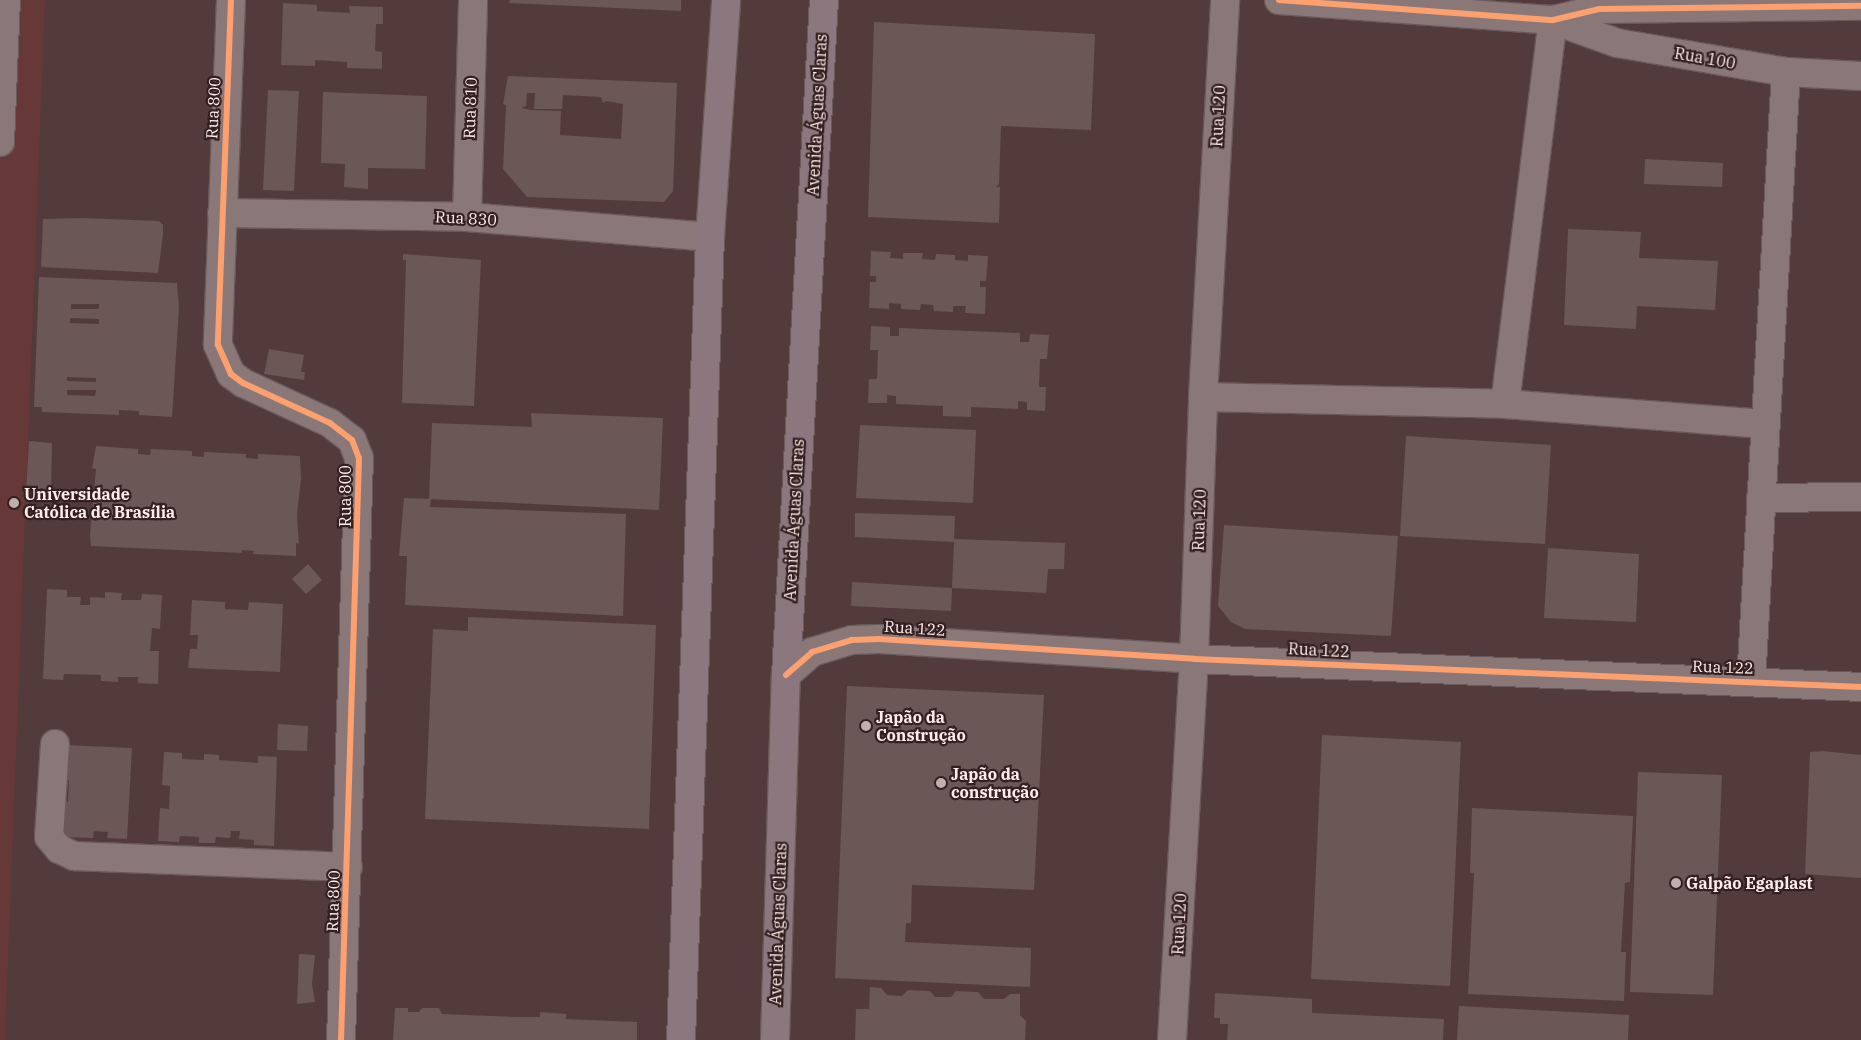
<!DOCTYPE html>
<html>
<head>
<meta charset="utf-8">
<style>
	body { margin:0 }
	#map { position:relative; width:1861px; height:1040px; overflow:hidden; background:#533b3b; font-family:"IBM Plex Serif",serif }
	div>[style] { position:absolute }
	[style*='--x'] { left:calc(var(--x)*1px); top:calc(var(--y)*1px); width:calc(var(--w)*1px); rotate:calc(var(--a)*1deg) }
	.built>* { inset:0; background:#673838 }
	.building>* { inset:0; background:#6a5756 }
	.roads { filter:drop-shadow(1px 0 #6a5958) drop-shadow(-1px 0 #6a5958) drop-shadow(0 1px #6a5958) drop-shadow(0 -1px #6a5958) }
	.minor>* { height:28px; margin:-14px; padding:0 14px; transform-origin:14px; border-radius:14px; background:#8a7878 }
	.major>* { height:28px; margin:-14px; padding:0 14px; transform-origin:14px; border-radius:14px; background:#8b777d }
	.cycleway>* { height:6px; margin:-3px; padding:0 3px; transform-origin:3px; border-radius:3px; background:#fca06f }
	.dots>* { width:14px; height:14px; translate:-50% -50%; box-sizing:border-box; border:2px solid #342020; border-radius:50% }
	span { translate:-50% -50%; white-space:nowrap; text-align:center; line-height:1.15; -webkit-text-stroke:4.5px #342020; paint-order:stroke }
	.street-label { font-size:16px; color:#fdeceb }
	.poi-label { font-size:16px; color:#fdeceb; font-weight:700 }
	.left { translate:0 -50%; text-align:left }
</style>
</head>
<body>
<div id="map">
	<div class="built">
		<div style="clip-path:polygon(0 0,45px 0,5px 1040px,0 1040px)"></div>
	</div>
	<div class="building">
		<div style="clip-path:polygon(510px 0,681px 0,681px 11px,509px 3px)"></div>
		<div style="clip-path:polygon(283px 3px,317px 5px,317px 11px,350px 13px,349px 6px,383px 7px,383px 24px,376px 24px,375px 51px,382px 52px,382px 69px,347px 68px,347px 62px,315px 60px,315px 66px,281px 65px)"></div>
		<div style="clip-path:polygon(874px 22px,1095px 34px,1091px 130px,1001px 126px,999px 184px,996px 187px,1000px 187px,999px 223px,868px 217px)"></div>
		<div style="clip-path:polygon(evenodd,508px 76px,677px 83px,673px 191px,664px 202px,527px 197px,503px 169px,506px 105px,503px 104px,508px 76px,527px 93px,535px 93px,534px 109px,562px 109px,563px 95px,601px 97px,603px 103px,606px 101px,623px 104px,621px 139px,560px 135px,561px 111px,531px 110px,521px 108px,526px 106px,527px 93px)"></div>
		<div style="clip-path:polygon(268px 90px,299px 91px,294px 191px,263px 190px)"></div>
		<div style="clip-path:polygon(323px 92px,427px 96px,425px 169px,368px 168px,368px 189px,344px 187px,345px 164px,321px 163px)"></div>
		<div style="clip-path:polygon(1645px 159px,1723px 163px,1722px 187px,1644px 184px)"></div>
		<div style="clip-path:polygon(83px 218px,159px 221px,163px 225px,163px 235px,158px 273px,41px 267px,43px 219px)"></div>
		<div style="clip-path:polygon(1568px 229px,1641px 232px,1639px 258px,1718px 261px,1715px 310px,1637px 306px,1636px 329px,1564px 325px)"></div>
		<div style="clip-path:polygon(871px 251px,891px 252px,890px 258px,903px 259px,903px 253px,923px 253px,922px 259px,935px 260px,936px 254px,955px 255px,955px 260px,968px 261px,968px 255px,988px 256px,986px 281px,980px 281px,980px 287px,986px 287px,985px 314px,965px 313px,966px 306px,953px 306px,953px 312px,934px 311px,933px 305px,921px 304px,920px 310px,901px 309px,901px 304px,889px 303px,889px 309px,869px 308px,870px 282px,876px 282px,876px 276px,870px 276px)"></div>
		<div style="clip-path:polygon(403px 254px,481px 260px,474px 406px,402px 403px,406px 260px,403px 260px)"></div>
		<div style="clip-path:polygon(evenodd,39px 277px,177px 283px,179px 308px,172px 417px,139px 415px,139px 411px,119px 410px,119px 415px,42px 412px,42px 407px,34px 407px,39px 277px,71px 304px,99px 304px,99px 309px,71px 309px,71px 304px,39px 277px,70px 318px,99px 319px,99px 324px,70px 323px,70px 318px,39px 277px,67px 377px,96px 378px,96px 382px,67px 381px,67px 377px,39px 277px,67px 390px,96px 390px,95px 396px,67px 395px,67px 390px)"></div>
		<div style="clip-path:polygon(871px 326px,890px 327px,890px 336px,899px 336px,899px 328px,1020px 333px,1020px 342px,1029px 342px,1030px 334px,1049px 335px,1047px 359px,1040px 359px,1039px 387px,1046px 387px,1045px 411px,1027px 410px,1027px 402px,1018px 401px,1018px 409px,971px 407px,971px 417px,943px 416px,943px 406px,896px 404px,896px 396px,887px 395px,887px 403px,868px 403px,869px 379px,877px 379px,878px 350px,870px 350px)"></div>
		<div style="clip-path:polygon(269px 349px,304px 355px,301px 372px,305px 372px,304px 380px,264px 374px)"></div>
		<div style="clip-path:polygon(531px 413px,663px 418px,659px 510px,429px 499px,432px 423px,532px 427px)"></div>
		<div style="clip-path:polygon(860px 425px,976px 430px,973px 503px,856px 498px)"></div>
		<div style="clip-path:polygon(1406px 436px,1551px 445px,1545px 544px,1400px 536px)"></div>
		<div style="clip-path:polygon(29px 441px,52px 443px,51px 495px,26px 494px)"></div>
		<div style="clip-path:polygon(96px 446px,138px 449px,138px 454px,150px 455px,151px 449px,192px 451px,192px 456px,204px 457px,204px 452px,246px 454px,246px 458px,258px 459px,258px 454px,300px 456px,301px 479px,297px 515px,299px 544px,296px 543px,296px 556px,253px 554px,254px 551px,242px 550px,242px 553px,91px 546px,90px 534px,96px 469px,92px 468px)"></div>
		<div style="clip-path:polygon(404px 498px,431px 499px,430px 507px,626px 514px,623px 616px,405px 605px,407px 556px,399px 556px)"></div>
		<div style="clip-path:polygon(855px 513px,955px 516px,954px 539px,1065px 543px,1064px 569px,1048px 569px,1046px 593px,952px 588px,951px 611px,851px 606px,852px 582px,952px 588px,954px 542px,855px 537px)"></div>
		<div style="clip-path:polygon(1224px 525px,1398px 536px,1391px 636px,1245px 629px,1231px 622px,1218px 606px)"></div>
		<div style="clip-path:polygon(1548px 548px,1639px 554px,1636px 622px,1544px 618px)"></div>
		<div style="clip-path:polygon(308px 564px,322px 580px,306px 594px,292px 579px)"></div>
		<div style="clip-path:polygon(47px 589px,67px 590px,67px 597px,81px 597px,80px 605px,90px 605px,90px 597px,105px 598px,105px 592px,122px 593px,121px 600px,141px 600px,142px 594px,162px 595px,160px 629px,152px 628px,150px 651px,159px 651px,158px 684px,138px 683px,138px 677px,118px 677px,118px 682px,101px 681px,101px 675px,64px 674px,63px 680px,43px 679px)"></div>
		<div style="clip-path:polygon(192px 600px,225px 602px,225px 609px,248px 610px,249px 602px,283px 604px,280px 672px,188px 668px,190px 649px,197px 649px,198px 635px,190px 635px)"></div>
		<div style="clip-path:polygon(468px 617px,656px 625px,649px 829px,425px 819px,433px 629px,468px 631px)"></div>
		<div style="clip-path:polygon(847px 686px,1044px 695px,1034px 890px,912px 885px,911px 923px,906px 923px,905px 942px,1031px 948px,1030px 987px,835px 978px)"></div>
		<div style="clip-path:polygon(278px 724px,308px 726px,307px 751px,277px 750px)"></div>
		<div style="clip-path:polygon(1322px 735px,1461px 742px,1450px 986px,1311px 979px)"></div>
		<div style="clip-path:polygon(64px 745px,132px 748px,127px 839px,107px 838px,108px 832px,94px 831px,93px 838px,60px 837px,62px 802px,68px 802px,69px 780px,62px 780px)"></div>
		<div style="clip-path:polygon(1823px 751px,1861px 755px,1861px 878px,1805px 874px,1810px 752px)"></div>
		<div style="clip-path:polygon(164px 752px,182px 753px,182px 759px,204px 760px,204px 754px,219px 755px,219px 760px,258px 763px,258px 756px,277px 757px,274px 846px,254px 845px,254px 840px,239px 839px,240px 831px,231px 831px,230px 838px,216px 837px,215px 843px,199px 843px,199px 837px,180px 836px,179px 842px,158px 841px,160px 808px,169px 809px,170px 786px,162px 785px)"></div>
		<div style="clip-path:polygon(1638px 772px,1722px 775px,1713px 995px,1630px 992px)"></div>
		<div style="clip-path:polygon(1472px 808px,1633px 816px,1630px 882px,1625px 883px,1621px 952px,1626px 952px,1624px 1001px,1468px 994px,1474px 873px,1470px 873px)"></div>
		<div style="clip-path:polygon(299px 954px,315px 955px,312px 984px,315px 1002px,297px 1004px)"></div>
		<div style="clip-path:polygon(870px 987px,881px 988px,887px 995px,902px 996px,908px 990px,930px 991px,935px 997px,951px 997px,956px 991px,978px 992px,984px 999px,1004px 999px,1010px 994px,1020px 994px,1020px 1015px,1026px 1021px,1025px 1040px,855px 1040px,856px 1009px,869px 1009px)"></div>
		<div style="clip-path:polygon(1215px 993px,1312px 999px,1312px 1013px,1444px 1019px,1443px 1040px,1227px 1040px,1228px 1024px,1220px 1024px,1220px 1018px,1214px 1018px)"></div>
		<div style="clip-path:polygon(1459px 1006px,1629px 1015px,1628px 1040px,1457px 1040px)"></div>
		<div style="clip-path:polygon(395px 1008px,408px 1008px,408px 1012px,419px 1012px,422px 1008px,439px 1008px,442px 1014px,516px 1017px,540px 1017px,540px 1012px,566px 1014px,566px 1019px,637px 1022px,637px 1040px,393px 1040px)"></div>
	</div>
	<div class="roads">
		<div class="minor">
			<div style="--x:231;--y:0;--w:345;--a:92.2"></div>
			<div style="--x:218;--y:345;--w:32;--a:66"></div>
			<div style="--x:231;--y:374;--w:15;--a:37"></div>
			<div style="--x:243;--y:383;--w:96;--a:24.7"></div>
			<div style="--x:330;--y:423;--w:28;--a:38"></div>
			<div style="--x:352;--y:440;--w:19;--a:69"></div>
			<div style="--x:359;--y:458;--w:582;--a:91.77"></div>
			<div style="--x:1279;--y:0;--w:275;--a:4.2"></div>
			<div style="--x:1553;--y:20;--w:47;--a:-13.4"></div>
			<div style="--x:1599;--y:9;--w:262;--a:-0.7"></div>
			<div style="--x:1553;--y:20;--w:68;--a:19.8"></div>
			<div style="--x:1617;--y:43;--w:171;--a:9.7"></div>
			<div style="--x:1786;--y:72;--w:75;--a:3.1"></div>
			<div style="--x:0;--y:142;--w:142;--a:-87.6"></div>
			<div style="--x:222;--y:213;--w:245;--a:0.9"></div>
			<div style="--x:467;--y:217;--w:244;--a:4.7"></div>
			<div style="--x:467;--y:217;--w:217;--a:-88.4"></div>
			<div style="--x:1203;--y:397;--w:302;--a:1.3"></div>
			<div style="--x:1505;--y:404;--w:260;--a:4.4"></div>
			<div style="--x:1505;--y:404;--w:387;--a:-82.9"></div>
			<div style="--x:1761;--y:498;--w:100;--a:-0.6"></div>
			<div style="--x:786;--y:675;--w:35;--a:-41"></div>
			<div style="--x:812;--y:652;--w:42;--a:-16.7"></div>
			<div style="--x:852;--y:640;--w:27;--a:-2"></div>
			<div style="--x:879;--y:639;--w:316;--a:3.6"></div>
			<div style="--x:1194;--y:659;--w:668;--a:2.4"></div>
			<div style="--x:1751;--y:682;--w:611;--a:-86.72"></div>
			<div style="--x:55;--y:744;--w:93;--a:93.7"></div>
			<div style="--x:49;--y:837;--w:16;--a:50"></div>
			<div style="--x:59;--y:849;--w:17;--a:25"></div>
			<div style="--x:74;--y:856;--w:274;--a:2.3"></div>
			<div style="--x:1172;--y:1040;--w:382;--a:-86.7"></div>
			<div style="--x:1194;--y:659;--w:262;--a:-88"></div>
			<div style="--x:1203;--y:397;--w:398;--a:-86.8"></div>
		</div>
		<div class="major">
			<div style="--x:681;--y:1040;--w:804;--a:-87.93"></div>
			<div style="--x:710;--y:237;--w:238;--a:-86.1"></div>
			<div style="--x:775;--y:1040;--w:365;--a:-88.3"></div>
			<div style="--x:786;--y:675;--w:676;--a:-86.78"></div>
		</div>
	</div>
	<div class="cycleway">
		<div style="--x:231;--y:0;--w:345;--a:92.2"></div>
		<div style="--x:218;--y:345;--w:32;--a:66"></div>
		<div style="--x:231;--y:374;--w:15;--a:37"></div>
		<div style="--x:243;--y:383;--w:96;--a:24.7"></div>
		<div style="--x:330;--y:423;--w:28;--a:38"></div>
		<div style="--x:352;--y:440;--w:19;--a:69"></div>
		<div style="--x:359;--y:458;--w:582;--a:91.77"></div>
		<div style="--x:1279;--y:0;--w:275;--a:4.2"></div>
		<div style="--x:1553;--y:20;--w:47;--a:-13.4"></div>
		<div style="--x:1599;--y:9;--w:262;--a:-0.7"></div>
		<div style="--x:786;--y:675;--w:35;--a:-41"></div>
		<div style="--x:812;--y:652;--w:42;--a:-16.7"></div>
		<div style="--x:852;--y:640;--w:27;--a:-2"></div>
		<div style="--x:879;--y:639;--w:316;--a:3.6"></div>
		<div style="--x:1194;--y:659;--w:668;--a:2.4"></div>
	</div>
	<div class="dots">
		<div style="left:14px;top:503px;background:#c2aead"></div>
		<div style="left:866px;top:726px;background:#c2aead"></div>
		<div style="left:941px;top:783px;background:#c2aead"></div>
		<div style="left:1676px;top:883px;background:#c2aead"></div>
	</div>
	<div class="street-label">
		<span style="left:1705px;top:58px;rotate:10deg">Rua 100</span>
		<span style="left:213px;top:108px;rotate:-87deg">Rua 800</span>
		<span style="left:470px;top:108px;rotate:-88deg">Rua 810</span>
		<span style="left:817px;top:115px;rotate:-87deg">Avenida Águas Claras</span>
		<span style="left:1218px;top:116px;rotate:-87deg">Rua 120</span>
		<span style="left:466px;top:218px;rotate:3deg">Rua 830</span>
		<span style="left:345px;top:496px;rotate:-90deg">Rua 800</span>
		<span style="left:794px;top:520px;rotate:-87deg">Avenida Águas Claras</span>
		<span style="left:1199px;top:520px;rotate:-88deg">Rua 120</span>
		<span style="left:915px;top:628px;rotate:4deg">Rua 122</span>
		<span style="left:1319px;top:650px;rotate:3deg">Rua 122</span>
		<span style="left:1723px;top:667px;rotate:2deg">Rua 122</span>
		<span style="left:333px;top:901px;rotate:-88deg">Rua 800</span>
		<span style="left:778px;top:924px;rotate:-88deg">Avenida Águas Claras</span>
		<span style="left:1179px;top:924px;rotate:-87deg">Rua 120</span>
	</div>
	<div class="poi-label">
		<span class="left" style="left:24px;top:503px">Universidade<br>Católica de Brasília</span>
		<span class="left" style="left:876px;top:726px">Japão da<br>Construção</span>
		<span class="left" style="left:951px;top:783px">Japão da<br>construção</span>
		<span class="left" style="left:1686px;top:883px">Galpão Egaplast</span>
	</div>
</div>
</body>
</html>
